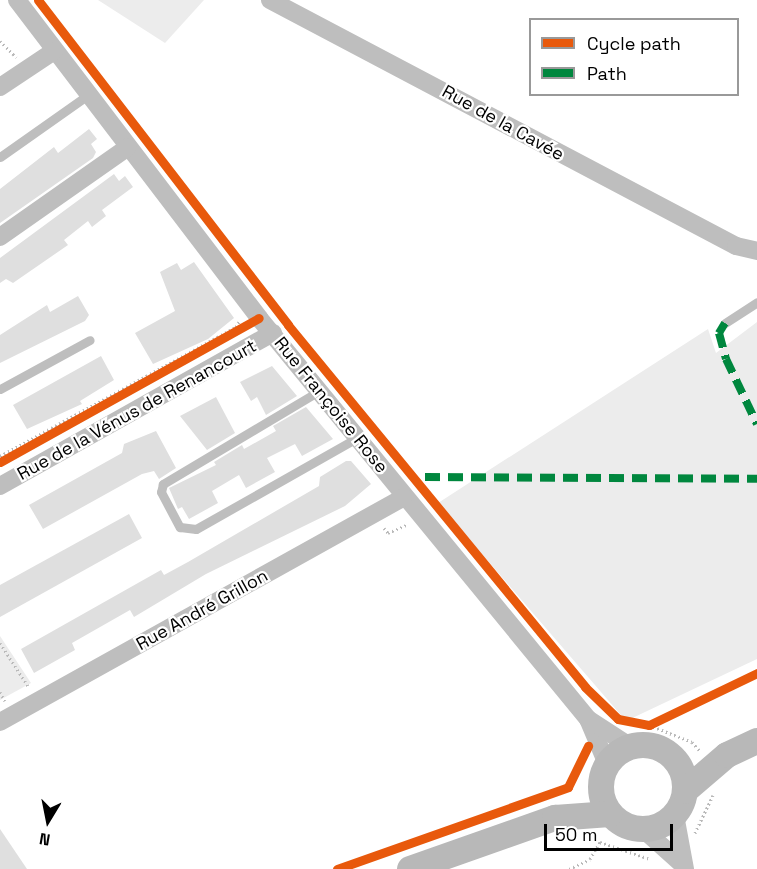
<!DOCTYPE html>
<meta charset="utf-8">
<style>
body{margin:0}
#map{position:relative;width:757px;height:869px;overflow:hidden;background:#fff;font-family:"Space Grotesk",sans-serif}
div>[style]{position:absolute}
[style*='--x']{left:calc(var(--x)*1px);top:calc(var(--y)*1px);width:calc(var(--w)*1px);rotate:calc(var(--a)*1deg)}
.green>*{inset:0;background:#ececec}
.building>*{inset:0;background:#dfdfdf}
.path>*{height:3px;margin-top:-1.5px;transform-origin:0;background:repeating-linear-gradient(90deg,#b9b9b9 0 1.5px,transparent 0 4.5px)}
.lane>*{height:9px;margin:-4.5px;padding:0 4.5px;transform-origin:4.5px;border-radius:4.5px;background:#bebebe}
.street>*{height:18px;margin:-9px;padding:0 9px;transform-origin:9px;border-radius:9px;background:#bebebe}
.secondary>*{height:26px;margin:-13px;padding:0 13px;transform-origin:13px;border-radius:13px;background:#b8b8b8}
.secondary>.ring{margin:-13px;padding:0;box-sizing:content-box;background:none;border:26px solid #b8b8b8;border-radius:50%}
.quiet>*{height:8px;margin-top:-4px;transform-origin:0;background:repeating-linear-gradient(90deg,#00873e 0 15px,transparent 0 23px)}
.cycleway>*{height:9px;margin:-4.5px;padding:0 4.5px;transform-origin:4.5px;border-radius:4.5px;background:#e8590c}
span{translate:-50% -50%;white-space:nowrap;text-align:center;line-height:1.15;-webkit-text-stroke:4.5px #fff;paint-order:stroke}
.street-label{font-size:18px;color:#000}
.legend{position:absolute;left:529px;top:18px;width:210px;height:78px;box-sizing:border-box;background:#fff;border:2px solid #999;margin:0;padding:8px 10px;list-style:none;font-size:18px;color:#000}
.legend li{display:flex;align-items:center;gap:12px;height:30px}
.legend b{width:30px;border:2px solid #999}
.north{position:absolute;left:18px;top:791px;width:60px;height:60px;-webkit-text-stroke:4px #fff;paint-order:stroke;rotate:190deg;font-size:16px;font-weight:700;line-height:24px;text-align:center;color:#000}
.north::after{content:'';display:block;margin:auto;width:21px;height:27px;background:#000;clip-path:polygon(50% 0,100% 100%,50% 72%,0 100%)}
.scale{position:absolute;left:544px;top:824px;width:129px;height:27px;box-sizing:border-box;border:3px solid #000;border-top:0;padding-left:8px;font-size:18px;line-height:21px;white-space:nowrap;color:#000;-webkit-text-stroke:4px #fff;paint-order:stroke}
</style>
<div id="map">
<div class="green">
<i style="clip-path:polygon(98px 0,204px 0,165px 43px)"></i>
<i style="clip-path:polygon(757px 322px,757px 659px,626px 721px,438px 503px,708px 329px,716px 353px)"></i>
<i style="clip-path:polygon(0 636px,31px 683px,0 700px)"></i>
</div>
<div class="building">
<i style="clip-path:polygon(89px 129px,97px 139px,91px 144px,96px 152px,93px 158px,0 223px,0 189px,54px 147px,58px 153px)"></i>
<i style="clip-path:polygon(114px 174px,119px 181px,125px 176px,133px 187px,102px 210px,106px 216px,92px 227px,88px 221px,64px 240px,68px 245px,13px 283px,6px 279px,0 283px,0 258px)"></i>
<i style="clip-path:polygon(194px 262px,234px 318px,208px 339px,153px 364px,135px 333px,175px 311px,160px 272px,177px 263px,181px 270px)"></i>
<i style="clip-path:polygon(78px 296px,89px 315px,85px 321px,0 363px,0 335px,47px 305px,50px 312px)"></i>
<i style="clip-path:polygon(101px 356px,114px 380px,80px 401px,82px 404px,27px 429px,13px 405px)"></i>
<i style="clip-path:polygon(272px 366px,297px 396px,266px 415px,257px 397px,251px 401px,240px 382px)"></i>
<i style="clip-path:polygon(216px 397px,235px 433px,207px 450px,180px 416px)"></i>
<i style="clip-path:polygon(306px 407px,333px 439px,302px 456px,295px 444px,267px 458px,275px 472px,246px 488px,239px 475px,212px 491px,218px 503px,189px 519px,182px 507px,178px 509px,169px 488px,216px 465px,214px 462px,242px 445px,244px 449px,276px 431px,273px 426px)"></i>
<i style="clip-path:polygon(156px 431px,176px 468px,159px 479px,154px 471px,142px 474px,43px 529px,29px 505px,122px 453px,124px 444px)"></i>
<i style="clip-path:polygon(346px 461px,351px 461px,371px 484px,345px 506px,206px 574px,134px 617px,130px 610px,72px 643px,75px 650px,34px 673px,21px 649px,161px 570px,164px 575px,188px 562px,319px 486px,320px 477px)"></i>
<i style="clip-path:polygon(129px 514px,142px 538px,0 617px,0 585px)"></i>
<i style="clip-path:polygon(0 829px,27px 869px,0 869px)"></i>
</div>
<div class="path">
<i style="--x:0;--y:41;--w:23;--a:45"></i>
<i style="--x:0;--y:456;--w:269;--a:-28.7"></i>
<i style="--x:236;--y:327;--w:8;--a:-60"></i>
<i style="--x:384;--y:528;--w:6;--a:51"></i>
<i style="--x:388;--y:533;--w:20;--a:-24"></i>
<i style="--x:0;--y:643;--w:51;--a:56.9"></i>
<i style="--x:0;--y:692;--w:10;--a:61"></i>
<i style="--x:649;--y:725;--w:46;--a:21.6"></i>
<i style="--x:692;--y:742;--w:12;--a:48"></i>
<i style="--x:695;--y:833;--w:42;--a:-64.7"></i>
<i style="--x:569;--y:869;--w:23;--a:-25"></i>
<i style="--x:590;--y:859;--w:20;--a:-60"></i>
<i style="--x:600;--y:842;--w:53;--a:18.8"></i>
</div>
<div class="lane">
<i style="--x:0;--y:157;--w:108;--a:-35.2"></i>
<i style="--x:725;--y:323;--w:38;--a:-33"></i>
<i style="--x:0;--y:389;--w:102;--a:-28.6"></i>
<i style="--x:319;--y:391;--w:182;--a:149.2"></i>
<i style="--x:163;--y:484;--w:8;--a:104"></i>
<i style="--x:161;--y:492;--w:40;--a:62"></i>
<i style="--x:180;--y:527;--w:16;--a:7"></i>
<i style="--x:196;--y:529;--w:185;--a:-29.5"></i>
</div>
<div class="street">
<i style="--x:17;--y:0;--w:400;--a:52.7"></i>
<i style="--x:259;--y:318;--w:519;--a:50.63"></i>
<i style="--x:588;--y:719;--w:49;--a:67.1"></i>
<i style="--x:270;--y:0;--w:527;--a:27.83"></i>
<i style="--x:736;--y:246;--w:22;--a:13"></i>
<i style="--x:0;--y:87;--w:65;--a:-33.7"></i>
<i style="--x:0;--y:237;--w:156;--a:-35.1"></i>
<i style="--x:0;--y:486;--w:313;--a:-29.3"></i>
<i style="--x:588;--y:719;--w:51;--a:33.1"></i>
<i style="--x:0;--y:722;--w:462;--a:-29.1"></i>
<i style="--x:675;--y:815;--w:55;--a:79.5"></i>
<i style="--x:644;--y:830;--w:52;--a:41.9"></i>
</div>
<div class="secondary">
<i class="ring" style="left:601px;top:745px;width:58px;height:58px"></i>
<i style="--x:685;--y:791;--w:55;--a:-40.6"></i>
<i style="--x:727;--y:755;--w:33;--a:-25"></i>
<i style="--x:410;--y:869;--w:154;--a:-19.4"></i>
<i style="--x:555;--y:818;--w:55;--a:-4.2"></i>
</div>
<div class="quiet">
<i style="--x:725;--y:323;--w:12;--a:121"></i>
<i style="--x:719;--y:333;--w:27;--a:75"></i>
<i style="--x:726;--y:359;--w:72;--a:64.5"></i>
<i style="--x:425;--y:477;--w:332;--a:0.3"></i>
</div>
<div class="cycleway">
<i style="--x:38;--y:0;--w:410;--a:52.4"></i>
<i style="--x:288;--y:325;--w:468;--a:50.6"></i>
<i style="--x:585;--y:687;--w:46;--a:44.1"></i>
<i style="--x:618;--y:719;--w:32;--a:11"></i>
<i style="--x:649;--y:725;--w:120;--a:-25.7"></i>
<i style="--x:0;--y:462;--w:296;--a:-29.1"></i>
<i style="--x:337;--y:869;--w:245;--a:-19.5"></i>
<i style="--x:568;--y:787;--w:46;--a:-64"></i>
</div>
<div class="street-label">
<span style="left:503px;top:123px;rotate:29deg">Rue de la Cavée</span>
<span style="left:331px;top:405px;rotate:51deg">Rue Françoise Rose</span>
<span style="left:137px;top:410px;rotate:-29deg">Rue de la Vénus de Renancourt</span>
<span style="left:202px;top:610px;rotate:-29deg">Rue André Grillon</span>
</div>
<ul class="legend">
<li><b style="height:8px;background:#e8590c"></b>Cycle path</li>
<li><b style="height:8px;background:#00873e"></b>Path</li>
</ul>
<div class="north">N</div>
<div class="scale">50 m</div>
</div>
